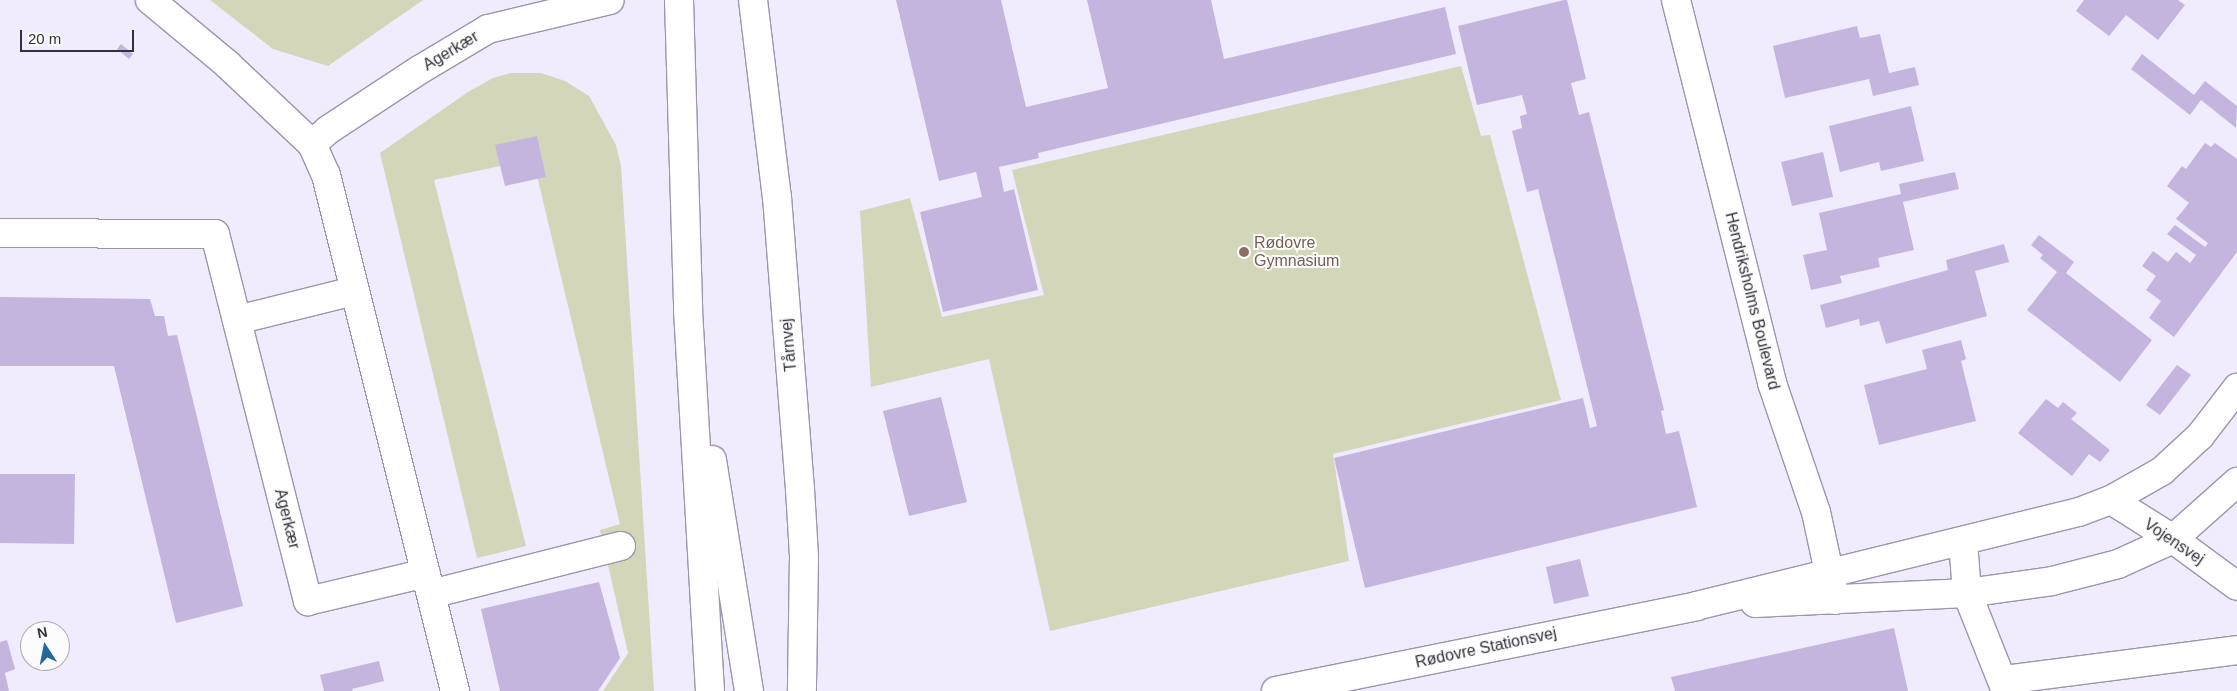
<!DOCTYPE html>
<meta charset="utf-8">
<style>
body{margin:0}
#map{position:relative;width:2237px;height:691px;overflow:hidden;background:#f1ebfe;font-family:Helvetica,sans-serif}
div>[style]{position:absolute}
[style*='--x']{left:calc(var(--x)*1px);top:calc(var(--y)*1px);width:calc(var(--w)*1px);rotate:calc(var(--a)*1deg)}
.green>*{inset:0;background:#d4d6b9}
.building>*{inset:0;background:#c4b5df}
.roads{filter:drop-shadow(1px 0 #9d95ab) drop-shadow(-1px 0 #9d95ab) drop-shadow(0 1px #9d95ab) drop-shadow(0 -1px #9d95ab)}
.minor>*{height:28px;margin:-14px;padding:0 14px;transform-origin:14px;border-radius:14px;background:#fff}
.dots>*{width:14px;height:14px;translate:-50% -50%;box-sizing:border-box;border:2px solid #fcfcfc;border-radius:50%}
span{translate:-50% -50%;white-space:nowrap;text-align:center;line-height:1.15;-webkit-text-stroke:4px #fcfcfc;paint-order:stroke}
.street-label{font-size:16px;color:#333039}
.education-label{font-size:16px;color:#785e54}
.left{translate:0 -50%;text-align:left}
.north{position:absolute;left:20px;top:621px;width:50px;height:50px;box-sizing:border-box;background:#fcfcfc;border:1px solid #acaaae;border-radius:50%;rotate:349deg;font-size:14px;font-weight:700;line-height:20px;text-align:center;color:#333039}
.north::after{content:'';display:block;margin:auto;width:18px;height:22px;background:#23689d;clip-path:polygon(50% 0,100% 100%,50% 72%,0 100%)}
.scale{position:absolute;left:20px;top:30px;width:114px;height:22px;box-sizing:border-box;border:2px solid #333039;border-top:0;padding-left:6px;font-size:15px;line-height:18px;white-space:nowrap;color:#333039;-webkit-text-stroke:4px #fcfcfc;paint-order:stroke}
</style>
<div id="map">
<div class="green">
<i style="clip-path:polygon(210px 0,423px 0,328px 66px,273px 49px)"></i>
<i style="clip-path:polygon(1461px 66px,1481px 136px,1490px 135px,1561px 400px,1333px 454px,1349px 561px,1050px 631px,989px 359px,871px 387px,860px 211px,910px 198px,942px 317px,1044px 295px,1012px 170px)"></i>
<i style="clip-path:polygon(511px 73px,541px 73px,565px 81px,589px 96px,616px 145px,621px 166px,654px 691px,603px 691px,628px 653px,600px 530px,620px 524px,533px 159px,434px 180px,526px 546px,477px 558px,380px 153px,468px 92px,493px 78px)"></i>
</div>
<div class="building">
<i style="clip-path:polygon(896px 0,1001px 0,1026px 107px,1108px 88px,1087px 0,1211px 0,1224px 59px,1445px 7px,1456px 54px,1038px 153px,1039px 158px,999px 167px,1004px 192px,1014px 189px,1038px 290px,943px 312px,920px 212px,982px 197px,976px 172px,939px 181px)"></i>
<i style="clip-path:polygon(1564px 0,1567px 0,1586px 79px,1571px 83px,1579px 115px,1589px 112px,1664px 410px,1661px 411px,1666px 434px,1679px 431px,1697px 507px,1365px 588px,1334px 458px,1583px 398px,1590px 428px,1597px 426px,1538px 189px,1527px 192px,1512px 131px,1522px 128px,1520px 116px,1527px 114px,1522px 95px,1477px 105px,1458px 26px)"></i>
<i style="clip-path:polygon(2084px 0,2178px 0,2185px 5px,2158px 40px,2126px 15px,2109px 36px,2076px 11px)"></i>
<i style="clip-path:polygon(1857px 26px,1860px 38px,1880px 34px,1889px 73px,1915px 67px,1919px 85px,1873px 96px,1869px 79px,1785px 98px,1773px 46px)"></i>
<i style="clip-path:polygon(121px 44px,133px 54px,129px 59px,117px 49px)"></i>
<i style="clip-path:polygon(2142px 54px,2194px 95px,2205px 81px,2237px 106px,2236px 128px,2201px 100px,2190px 115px,2131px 69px)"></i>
<i style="clip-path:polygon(1911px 106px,1924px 161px,1881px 171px,1879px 162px,1840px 172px,1829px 126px)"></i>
<i style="clip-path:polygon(537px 136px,546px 177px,505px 186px,495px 145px)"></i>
<i style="clip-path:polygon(2205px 143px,2211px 147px,2215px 143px,2237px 159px,2237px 252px,2174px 337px,2149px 318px,2161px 301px,2146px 290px,2156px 276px,2142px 266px,2153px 251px,2168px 262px,2176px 252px,2190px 263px,2196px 255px,2167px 234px,2175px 225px,2205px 247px,2208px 243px,2176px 219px,2189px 203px,2167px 186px,2182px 166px,2186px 169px)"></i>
<i style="clip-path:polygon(1823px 152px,1833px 197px,1792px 206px,1781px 162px)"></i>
<i style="clip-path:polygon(1955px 172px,1959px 189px,1903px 202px,1914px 250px,1878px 258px,1880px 267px,1840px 276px,1842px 283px,1811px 290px,1803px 255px,1827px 250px,1819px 213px,1901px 194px,1899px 184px)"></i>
<i style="clip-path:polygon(2039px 235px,2074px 262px,2066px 273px,2152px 340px,2120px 382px,2027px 310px,2057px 272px,2040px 258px,2043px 255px,2031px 245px)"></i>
<i style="clip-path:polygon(2004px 244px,2009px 262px,1975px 271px,1987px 316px,1886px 344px,1879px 321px,1860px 326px,1859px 319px,1826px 328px,1820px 305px,1948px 270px,1946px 260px)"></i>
<i style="clip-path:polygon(0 297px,150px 299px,155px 316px,164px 316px,168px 336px,177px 335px,243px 606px,176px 623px,114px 366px,0 366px)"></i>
<i style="clip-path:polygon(1961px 340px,1966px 359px,1961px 361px,1976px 421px,1879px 445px,1864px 385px,1927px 369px,1922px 350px)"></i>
<i style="clip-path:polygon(2177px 365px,2191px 375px,2160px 415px,2146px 405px)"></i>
<i style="clip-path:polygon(941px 397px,967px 502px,909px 516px,883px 411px)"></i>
<i style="clip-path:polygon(2046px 399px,2058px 408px,2063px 402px,2077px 413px,2071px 419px,2110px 450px,2100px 462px,2089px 454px,2072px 476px,2018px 433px)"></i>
<i style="clip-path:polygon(0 474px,75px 474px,74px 544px,0 543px)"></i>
<i style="clip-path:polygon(1580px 559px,1589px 596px,1554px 604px,1546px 567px)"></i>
<i style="clip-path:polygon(599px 582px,620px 658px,598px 691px,500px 691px,481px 609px)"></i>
<i style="clip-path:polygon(1894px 628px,1908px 691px,1675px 691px,1671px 677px)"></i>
<i style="clip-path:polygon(7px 640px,15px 669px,5px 673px,9px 691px,0 691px,0 642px)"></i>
<i style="clip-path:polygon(379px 661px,384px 681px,352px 689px,353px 691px,324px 691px,320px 675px)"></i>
</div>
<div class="roads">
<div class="minor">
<i style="--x:150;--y:0;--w:100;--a:39.7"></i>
<i style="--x:227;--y:64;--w:117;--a:43.3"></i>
<i style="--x:312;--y:144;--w:34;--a:66"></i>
<i style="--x:326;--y:175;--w:532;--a:75.96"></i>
<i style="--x:679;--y:0;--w:310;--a:88.3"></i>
<i style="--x:688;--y:310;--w:382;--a:86.7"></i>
<i style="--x:753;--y:0;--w:198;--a:83.1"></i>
<i style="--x:777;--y:197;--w:293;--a:85.5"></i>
<i style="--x:800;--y:489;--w:68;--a:86.6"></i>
<i style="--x:804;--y:557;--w:134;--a:90.9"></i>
<i style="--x:1676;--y:0;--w:395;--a:75.9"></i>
<i style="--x:1772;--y:383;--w:136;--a:71.2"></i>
<i style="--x:1816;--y:512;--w:90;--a:77.8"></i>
<i style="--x:312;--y:144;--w:21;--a:-41"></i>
<i style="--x:328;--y:130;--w:111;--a:-33.3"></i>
<i style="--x:421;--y:69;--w:78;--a:-30.8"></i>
<i style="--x:488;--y:29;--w:125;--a:-13.4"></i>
<i style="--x:0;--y:233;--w:215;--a:0.3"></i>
<i style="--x:215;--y:234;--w:379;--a:75.8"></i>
<i style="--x:308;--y:601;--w:121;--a:-13.3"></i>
<i style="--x:237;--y:320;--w:121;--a:-13.9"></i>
<i style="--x:712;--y:460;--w:234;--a:80.9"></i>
<i style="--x:2111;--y:500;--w:73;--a:32.2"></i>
<i style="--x:2173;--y:539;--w:79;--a:36.3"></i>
<i style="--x:1963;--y:541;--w:52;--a:85.6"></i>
<i style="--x:1967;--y:593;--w:105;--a:68.3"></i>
<i style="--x:431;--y:594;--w:196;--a:-14.2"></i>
<i style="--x:1755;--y:603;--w:212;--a:-2.7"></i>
<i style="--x:1967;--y:593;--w:86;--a:-8"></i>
<i style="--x:2052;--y:581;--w:68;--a:-14.4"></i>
<i style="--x:2118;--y:564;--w:60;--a:-24.4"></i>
<i style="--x:2173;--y:539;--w:86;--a:-41.7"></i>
<i style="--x:2003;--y:680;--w:236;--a:-7.3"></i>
<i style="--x:1276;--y:691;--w:429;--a:-11.4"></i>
<i style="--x:1696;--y:606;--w:394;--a:-13.8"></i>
<i style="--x:2079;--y:512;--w:34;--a:-21"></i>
<i style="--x:2111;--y:500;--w:59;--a:-29.6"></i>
<i style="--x:2162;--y:471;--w:52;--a:-42.6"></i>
<i style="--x:2200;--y:436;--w:61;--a:-52.4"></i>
</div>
</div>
<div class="dots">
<i style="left:1244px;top:252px;background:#8d6e63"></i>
</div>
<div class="street-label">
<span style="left:451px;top:51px;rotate:-31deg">Agerkær</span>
<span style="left:1752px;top:301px;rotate:76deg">Hendriksholms Boulevard</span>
<span style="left:789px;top:345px;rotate:-95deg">Tårnvej</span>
<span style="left:287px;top:519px;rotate:76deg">Agerkær</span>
<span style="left:2174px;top:542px;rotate:34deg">Vojensvej</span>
<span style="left:1486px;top:648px;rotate:-12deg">Rødovre Stationsvej</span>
</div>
<div class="education-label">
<span class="left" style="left:1254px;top:252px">Rødovre<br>Gymnasium</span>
</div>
<div class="north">N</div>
<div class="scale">20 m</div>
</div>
